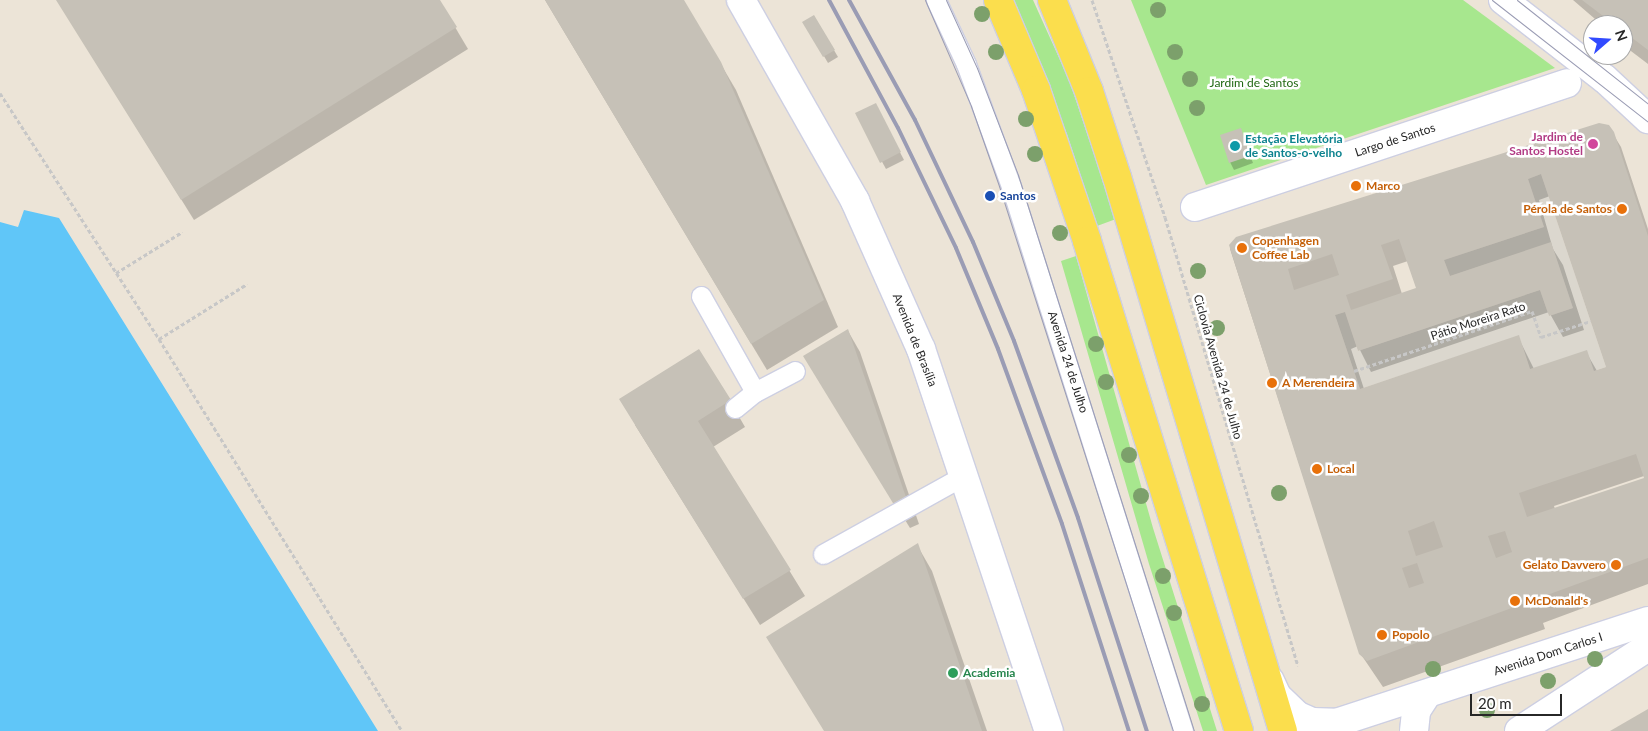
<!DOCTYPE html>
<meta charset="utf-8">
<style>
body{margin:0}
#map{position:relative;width:1648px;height:731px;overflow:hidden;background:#ece4d7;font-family:Lato,sans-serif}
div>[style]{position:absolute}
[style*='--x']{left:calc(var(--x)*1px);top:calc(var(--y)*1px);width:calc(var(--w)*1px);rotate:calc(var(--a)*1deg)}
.green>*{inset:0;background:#a7e78e}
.plaza>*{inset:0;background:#dbd7ce}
.water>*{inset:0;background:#60c6f8}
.shadow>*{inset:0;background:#0003}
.building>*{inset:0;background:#c6c1b7}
.path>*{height:3px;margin-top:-1.5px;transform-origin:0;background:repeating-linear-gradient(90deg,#c7c7c7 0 4px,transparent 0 6.5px)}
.roads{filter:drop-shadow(1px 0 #cdcfe2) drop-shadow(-1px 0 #cdcfe2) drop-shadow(0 1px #cdcfe2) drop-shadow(0 -1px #cdcfe2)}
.service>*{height:19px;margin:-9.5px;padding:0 9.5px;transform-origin:9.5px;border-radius:9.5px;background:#fff}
.pedestrian>*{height:28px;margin:-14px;padding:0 14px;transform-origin:14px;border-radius:14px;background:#fff}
.tertiary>*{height:28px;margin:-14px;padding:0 14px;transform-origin:14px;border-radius:14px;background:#fff}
.secondary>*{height:28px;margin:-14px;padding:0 14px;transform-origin:14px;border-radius:14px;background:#fff}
.primary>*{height:28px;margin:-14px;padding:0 14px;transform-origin:14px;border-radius:14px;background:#fbde4d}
.tram>*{height:1px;margin:-0.5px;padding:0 0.5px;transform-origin:0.5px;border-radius:0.5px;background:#9a9cb4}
.rail>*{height:4px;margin:-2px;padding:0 2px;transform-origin:2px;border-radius:2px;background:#9a9cb4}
.trees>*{width:16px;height:16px;margin:-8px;border-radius:50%;background:#7ca06b}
.dots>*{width:14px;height:14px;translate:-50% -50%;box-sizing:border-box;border:2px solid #fff;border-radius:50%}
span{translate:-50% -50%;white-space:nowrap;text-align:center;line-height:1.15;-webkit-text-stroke:5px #fff;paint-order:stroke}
.park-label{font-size:12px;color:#206813}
.hotel-label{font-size:12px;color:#b23c85;font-weight:700}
.right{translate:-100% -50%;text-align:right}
.culture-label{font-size:12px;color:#0d838f;font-weight:700}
.left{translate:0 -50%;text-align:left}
.street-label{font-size:12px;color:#272727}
.food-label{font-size:12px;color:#c56008;font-weight:700}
.transit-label{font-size:12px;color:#164399;font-weight:700}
.leisure-label{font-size:12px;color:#27864d;font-weight:700}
.north{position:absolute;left:1583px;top:15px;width:50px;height:50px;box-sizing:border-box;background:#fff;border:1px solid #a9a9a9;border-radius:50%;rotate:71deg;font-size:14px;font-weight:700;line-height:20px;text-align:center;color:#272727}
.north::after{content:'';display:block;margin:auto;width:18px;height:22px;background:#314aff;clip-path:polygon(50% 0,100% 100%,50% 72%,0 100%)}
.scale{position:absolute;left:1470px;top:694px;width:92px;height:22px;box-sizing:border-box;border:2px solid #272727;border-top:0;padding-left:6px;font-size:15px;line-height:18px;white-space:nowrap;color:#272727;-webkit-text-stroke:4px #fff;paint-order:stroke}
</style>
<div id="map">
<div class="green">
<i style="clip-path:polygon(1012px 0,1033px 0,1069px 80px,1116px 219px,1097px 226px,1067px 134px)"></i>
<i style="clip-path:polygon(1131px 0,1463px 0,1555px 68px,1206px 185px)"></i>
<i style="clip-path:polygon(1076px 256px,1153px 528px,1217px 731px,1203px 731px,1149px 564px,1061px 261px)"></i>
</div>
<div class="plaza">
<i style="clip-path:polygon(1541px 174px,1606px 367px,1594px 371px,1530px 369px,1519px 336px,1360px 389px,1335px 315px,1345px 312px,1358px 351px,1540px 290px,1549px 316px,1573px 308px,1551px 243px,1450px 276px,1444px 260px,1544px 227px,1528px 179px)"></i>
</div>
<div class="water">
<i style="clip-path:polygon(24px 210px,59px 218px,378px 731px,0 731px,0 222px,18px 227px)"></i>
</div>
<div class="shadow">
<i style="clip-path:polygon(57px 0,439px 0,468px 49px,194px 220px)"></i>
<i style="clip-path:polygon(545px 0,683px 0,736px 90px,838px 327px,767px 370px)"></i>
<i style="clip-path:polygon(1573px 0,1648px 0,1648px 64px,1623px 45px,1623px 25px,1602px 25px)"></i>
<i style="clip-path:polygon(814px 16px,838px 57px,828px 63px,804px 22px)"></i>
<i style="clip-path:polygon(879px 112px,904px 160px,886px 169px,856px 114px)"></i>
<i style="clip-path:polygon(evenodd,1608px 126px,1621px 147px,1648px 229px,1648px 584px,1543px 623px,1545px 629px,1383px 687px,1360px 653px,1230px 249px,1233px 242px,1608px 126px,1550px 196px,1608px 368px,1597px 371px,1586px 352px,1534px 369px,1518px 337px,1364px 389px,1351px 349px,1358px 346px,1371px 372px,1549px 312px,1563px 337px,1584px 330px,1563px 265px,1553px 249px,1539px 200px,1550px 196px,1608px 126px,1408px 261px,1417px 289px,1402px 294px,1393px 266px,1408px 261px,1608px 126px,1644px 476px,1646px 479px,1555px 509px,1554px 506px,1644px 476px)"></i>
<i style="clip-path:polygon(1240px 130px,1253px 163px,1234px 170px,1230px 162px)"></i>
<i style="clip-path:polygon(848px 331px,860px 352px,919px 524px,910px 528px,817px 377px)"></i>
<i style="clip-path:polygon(730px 401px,745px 427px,713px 447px,805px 596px,760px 625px,635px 425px)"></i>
<i style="clip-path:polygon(917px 545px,932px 571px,987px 731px,824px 731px)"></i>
</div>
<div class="building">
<i style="clip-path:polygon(56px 0,440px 0,457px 27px,181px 200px)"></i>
<i style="clip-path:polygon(545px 0,684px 0,721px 62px,824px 300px,751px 344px)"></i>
<i style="clip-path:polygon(1582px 0,1648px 0,1648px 50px,1623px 31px,1623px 25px,1615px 25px)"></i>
<i style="clip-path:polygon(814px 15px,835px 50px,823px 57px,802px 22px)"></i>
<i style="clip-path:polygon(876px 103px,901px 152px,880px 163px,855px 113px)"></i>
<i style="clip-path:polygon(evenodd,1599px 123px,1609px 125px,1614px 132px,1648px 236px,1648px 558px,1367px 661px,1359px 654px,1229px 245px,1236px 237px,1599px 123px,1541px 174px,1606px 367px,1594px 371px,1587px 350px,1530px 369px,1519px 335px,1360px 389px,1335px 315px,1345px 312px,1358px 351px,1540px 290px,1549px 316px,1573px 308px,1551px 242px,1450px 276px,1444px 260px,1544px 227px,1528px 179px,1541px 174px,1599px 123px,1399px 239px,1416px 288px,1351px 310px,1346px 295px,1393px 279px,1381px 245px,1399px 239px,1599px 123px,1332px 254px,1339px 275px,1294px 290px,1288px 269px,1332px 254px,1599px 123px,1636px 454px,1644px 478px,1527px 517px,1519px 493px,1636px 454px,1599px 123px,1434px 521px,1443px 547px,1416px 556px,1408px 531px,1434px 521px,1599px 123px,1505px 531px,1512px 552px,1496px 558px,1488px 536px,1505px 531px,1599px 123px,1417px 563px,1424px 583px,1409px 588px,1402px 568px,1417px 563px)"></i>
<i style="clip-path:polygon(1241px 128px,1250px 156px,1229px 163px,1220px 135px)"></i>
<i style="clip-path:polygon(848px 329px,908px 503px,896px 508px,803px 356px)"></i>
<i style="clip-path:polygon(699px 349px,731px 400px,698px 421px,791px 570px,743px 599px,619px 399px)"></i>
<i style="clip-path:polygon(918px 543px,982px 731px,824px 731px,766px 637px)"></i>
<i style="clip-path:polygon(1648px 709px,1648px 731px,1610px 731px)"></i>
</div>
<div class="path">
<i style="--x:1092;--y:0;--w:229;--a:71.4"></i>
<i style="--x:1165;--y:217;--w:468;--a:73.5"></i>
<i style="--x:0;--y:93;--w:293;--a:57.1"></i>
<i style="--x:159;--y:339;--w:461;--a:58.2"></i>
<i style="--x:116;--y:273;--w:78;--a:-31.8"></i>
<i style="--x:159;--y:339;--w:104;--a:-32"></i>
<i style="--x:1354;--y:371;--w:188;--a:-18.6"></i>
<i style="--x:1532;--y:311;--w:28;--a:71"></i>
<i style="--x:1541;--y:337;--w:52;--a:-17.7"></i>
</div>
<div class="roads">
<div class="service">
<i style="--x:936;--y:0;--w:71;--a:64.9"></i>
<i style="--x:966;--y:64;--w:130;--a:69.8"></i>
<i style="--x:1011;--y:186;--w:571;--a:72.48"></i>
<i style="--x:701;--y:296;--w:110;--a:60.6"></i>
<i style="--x:755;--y:392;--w:45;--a:-27.7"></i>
<i style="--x:735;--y:408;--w:26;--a:-39"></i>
<i style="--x:823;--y:554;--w:160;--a:-29.1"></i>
</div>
<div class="pedestrian">
<i style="--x:1195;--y:207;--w:392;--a:-18.4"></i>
</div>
<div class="tertiary">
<i style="--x:741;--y:0;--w:231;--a:60.4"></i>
<i style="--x:855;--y:201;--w:162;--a:66"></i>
<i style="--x:921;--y:349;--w:403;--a:71.5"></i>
<i style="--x:1503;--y:0;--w:129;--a:37.8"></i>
<i style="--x:1605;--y:79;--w:59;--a:42.9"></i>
</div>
<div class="secondary">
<i style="--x:1270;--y:681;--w:17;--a:65"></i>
<i style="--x:1277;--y:696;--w:29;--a:44"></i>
<i style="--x:1298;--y:716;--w:15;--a:23"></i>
<i style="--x:1312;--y:722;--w:24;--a:2"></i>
<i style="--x:1336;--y:723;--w:328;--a:-18.1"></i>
<i style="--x:1414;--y:731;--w:20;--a:-84"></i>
<i style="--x:1416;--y:711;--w:20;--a:-57"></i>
<i style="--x:1519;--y:731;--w:154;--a:-33.1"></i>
</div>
<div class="primary">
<i style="--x:998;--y:0;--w:98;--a:67.1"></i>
<i style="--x:1036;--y:90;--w:159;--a:71.3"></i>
<i style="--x:1087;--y:241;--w:513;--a:72.77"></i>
<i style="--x:1052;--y:0;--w:98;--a:67.9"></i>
<i style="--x:1089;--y:91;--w:90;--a:72"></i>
<i style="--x:1117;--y:177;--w:578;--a:73.32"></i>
</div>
</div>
<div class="tram">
<i style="--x:925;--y:0;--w:116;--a:66.5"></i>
<i style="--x:971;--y:106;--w:85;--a:70.7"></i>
<i style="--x:999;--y:186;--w:572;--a:72.29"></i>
<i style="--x:946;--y:0;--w:75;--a:65.5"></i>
<i style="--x:977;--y:68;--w:115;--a:69"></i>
<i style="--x:1018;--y:175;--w:583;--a:72.43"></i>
<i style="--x:1492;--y:0;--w:198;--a:38"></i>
<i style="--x:1517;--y:0;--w:167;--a:38.4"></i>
</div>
<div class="rail">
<i style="--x:829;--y:0;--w:145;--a:61.7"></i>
<i style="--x:898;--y:128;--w:133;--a:64.2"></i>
<i style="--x:956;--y:248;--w:109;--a:67.4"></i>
<i style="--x:998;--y:349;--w:186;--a:69.9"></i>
<i style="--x:1062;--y:524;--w:218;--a:72.1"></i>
<i style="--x:849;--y:0;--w:137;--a:61.2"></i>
<i style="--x:915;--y:120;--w:135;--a:64.6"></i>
<i style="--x:973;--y:242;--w:107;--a:67.5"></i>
<i style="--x:1014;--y:341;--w:188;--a:70.1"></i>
<i style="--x:1078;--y:518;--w:224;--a:72.1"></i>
</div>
<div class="trees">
<i style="left:1158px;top:10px"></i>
<i style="left:982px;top:14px"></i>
<i style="left:996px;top:52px"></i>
<i style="left:1175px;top:52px"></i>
<i style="left:1190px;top:79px"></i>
<i style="left:1197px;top:108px"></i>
<i style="left:1026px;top:119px"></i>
<i style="left:1035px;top:154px"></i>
<i style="left:1060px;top:233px"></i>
<i style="left:1198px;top:271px"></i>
<i style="left:1217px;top:328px"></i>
<i style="left:1096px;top:344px"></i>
<i style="left:1106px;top:382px"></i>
<i style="left:1129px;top:455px"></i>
<i style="left:1279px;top:493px"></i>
<i style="left:1141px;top:496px"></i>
<i style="left:1163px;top:576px"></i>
<i style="left:1174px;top:613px"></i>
<i style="left:1595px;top:659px"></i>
<i style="left:1433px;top:669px"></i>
<i style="left:1548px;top:681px"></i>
<i style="left:1202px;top:704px"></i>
<i style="left:1487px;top:710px"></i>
</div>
<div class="dots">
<i style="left:1593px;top:144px;background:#d1479c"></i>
<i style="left:1235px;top:146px;background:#0f9aa8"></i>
<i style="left:1356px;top:186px;background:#e8710a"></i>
<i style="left:990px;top:196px;background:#1a4fb4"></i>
<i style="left:1622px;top:209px;background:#e8710a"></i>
<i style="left:1242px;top:248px;background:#e8710a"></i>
<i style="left:1272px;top:383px;background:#e8710a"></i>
<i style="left:1317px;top:469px;background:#e8710a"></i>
<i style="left:1616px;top:565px;background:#e8710a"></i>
<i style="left:1515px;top:601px;background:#e8710a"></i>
<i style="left:1382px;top:635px;background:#e8710a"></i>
<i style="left:953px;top:673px;background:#2e9e5b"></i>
</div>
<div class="park-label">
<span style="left:1254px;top:83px">Jardim de Santos</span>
</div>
<div class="hotel-label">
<span class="right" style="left:1583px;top:144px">Jardim de<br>Santos Hostel</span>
</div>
<div class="culture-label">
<span class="left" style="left:1245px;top:146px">Estação Elevatória<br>de Santos-o-velho</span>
</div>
<div class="street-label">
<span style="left:1395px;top:140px;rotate:-18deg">Largo de Santos</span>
<span style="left:1478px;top:321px;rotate:-18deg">Pátio Moreira Rato</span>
<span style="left:915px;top:340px;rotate:68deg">Avenida de Brasília</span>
<span style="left:1068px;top:362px;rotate:72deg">Avenida 24 de Julho</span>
<span style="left:1218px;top:367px;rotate:74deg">Ciclovia Avenida 24 de Julho</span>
<span style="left:1548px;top:654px;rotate:-18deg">Avenida Dom Carlos I</span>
</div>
<div class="food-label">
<span class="left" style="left:1366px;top:186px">Marco</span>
<span class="right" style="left:1612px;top:209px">Pérola de Santos</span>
<span class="left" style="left:1252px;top:248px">Copenhagen<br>Coffee Lab</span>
<span class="left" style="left:1282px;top:383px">A Merendeira</span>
<span class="left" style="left:1327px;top:469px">Local</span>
<span class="right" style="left:1606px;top:565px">Gelato Davvero</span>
<span class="left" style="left:1525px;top:601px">McDonald's</span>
<span class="left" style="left:1392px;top:635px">Popolo</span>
</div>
<div class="transit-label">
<span class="left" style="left:1000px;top:196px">Santos</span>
</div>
<div class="leisure-label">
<span class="left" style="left:963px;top:673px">Academia</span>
</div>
<div class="north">N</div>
<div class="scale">20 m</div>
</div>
